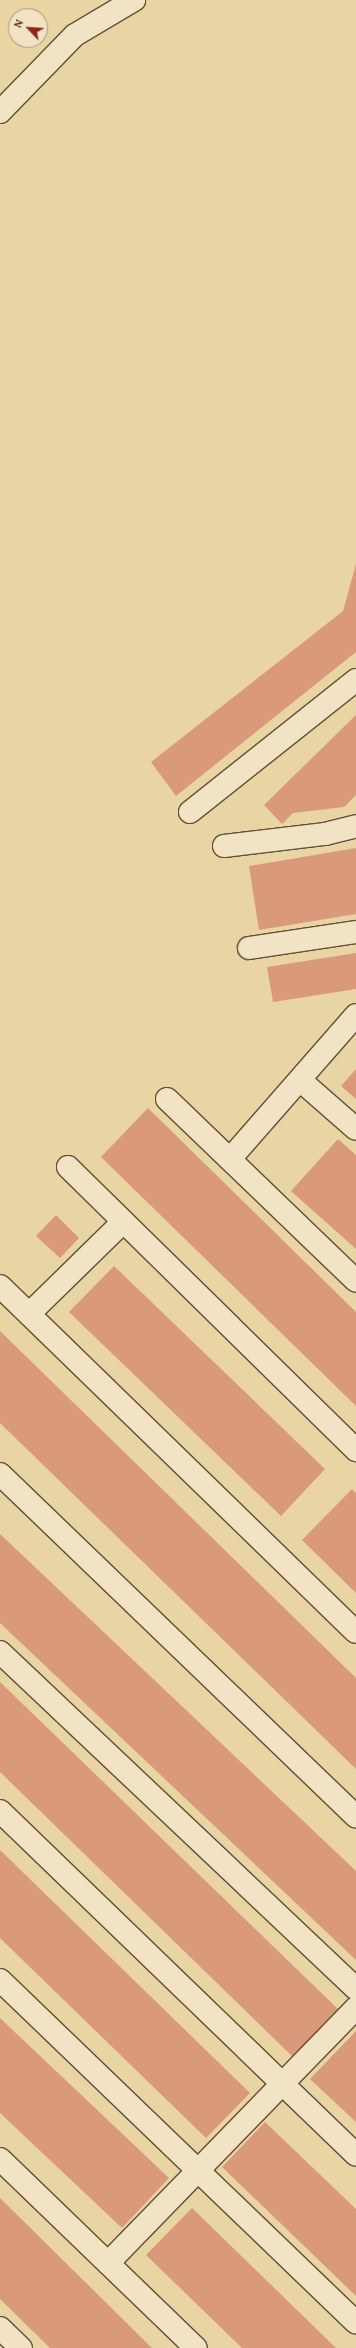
<!DOCTYPE html>
<style>
body{margin:0}
#map{position:relative;width:356px;height:2348px;overflow:hidden;background:#e9d4a3;font-family:"Gentium Book Plus",serif}
div>[style]{position:absolute}
[style*='--x']{left:calc(var(--x)*1px);top:calc(var(--y)*1px);width:calc(var(--w)*1px);rotate:calc(var(--a)*1deg)}
.building>*{inset:0;background:#da997b}
.roads{filter:drop-shadow(1px 0 #635037) drop-shadow(-1px 0 #635037) drop-shadow(0 1px #635037) drop-shadow(0 -1px #635037)}
.minor>*{height:22px;margin:-11px;padding:0 11px;transform-origin:11px;border-radius:11px;background:#f1e3c3}
span{translate:-50% -50%;white-space:nowrap;text-align:center;line-height:1.15;-webkit-text-stroke:3.5px #f1e3c3;paint-order:stroke}
.north{position:absolute;left:8px;top:8px;width:40px;height:40px;box-sizing:border-box;background:#f1e3c3;border:1px solid #a6977d;border-radius:50%;rotate:295deg;font-size:11px;font-weight:700;line-height:16px;text-align:center;color:#362413}
.north::after{content:'';display:block;margin:auto;width:14px;height:18px;background:#8f2418;clip-path:polygon(50% 0,100% 100%,50% 72%,0 100%)}
</style>
<div id="map">
<div class="building">
<i style="clip-path:polygon(356px 564px,356px 652px,176px 796px,151px 762px,343px 611px)"></i>
<i style="clip-path:polygon(356px 715px,356px 795px,344px 807px,293px 813px,282px 824px,264px 805px)"></i>
<i style="clip-path:polygon(356px 848px,356px 914px,259px 930px,249px 866px)"></i>
<i style="clip-path:polygon(356px 953px,356px 989px,273px 1002px,267px 967px)"></i>
<i style="clip-path:polygon(356px 1069px,356px 1099px,341px 1086px)"></i>
<i style="clip-path:polygon(148px 1108px,356px 1312px,356px 1406px,101px 1157px)"></i>
<i style="clip-path:polygon(338px 1139px,356px 1155px,356px 1249px,291px 1191px)"></i>
<i style="clip-path:polygon(56px 1215px,79px 1238px,60px 1258px,36px 1236px)"></i>
<i style="clip-path:polygon(114px 1266px,325px 1469px,281px 1516px,69px 1312px)"></i>
<i style="clip-path:polygon(0 1331px,356px 1678px,356px 1769px,0 1423px)"></i>
<i style="clip-path:polygon(352px 1489px,356px 1493px,356px 1593px,302px 1540px)"></i>
<i style="clip-path:polygon(0 1534px,356px 1871px,356px 1960px,0 1623px)"></i>
<i style="clip-path:polygon(0 1682px,339px 2010px,293px 2057px,0 1772px)"></i>
<i style="clip-path:polygon(0 1850px,250px 2093px,206px 2138px,0 1938px)"></i>
<i style="clip-path:polygon(0 2018px,169px 2178px,122px 2228px,0 2113px)"></i>
<i style="clip-path:polygon(356px 2031px,356px 2122px,310px 2079px)"></i>
<i style="clip-path:polygon(265px 2122px,356px 2209px,356px 2296px,222px 2167px)"></i>
<i style="clip-path:polygon(0 2198px,152px 2348px,50px 2348px,0 2299px)"></i>
<i style="clip-path:polygon(192px 2208px,336px 2348px,242px 2348px,146px 2255px)"></i>
</div>
<div class="roads">
<div class="minor">
<i style="--x:0;--y:112;--w:107;--a:-45.8"></i>
<i style="--x:75;--y:35;--w:69;--a:-30.7"></i>
<i style="--x:190;--y:812;--w:212;--a:-38.5"></i>
<i style="--x:224;--y:846;--w:102;--a:-6.8"></i>
<i style="--x:325;--y:834;--w:32;--a:-14"></i>
<i style="--x:249;--y:948;--w:108;--a:-8.5"></i>
<i style="--x:300;--y:1080;--w:74;--a:41.2"></i>
<i style="--x:167;--y:1099;--w:262;--a:43.9"></i>
<i style="--x:230;--y:1159;--w:191;--a:-48.8"></i>
<i style="--x:68;--y:1167;--w:404;--a:44.5"></i>
<i style="--x:0;--y:1286;--w:496;--a:44.2"></i>
<i style="--x:29;--y:1314;--w:132;--a:-44.4"></i>
<i style="--x:0;--y:1474;--w:494;--a:43.9"></i>
<i style="--x:0;--y:1652;--w:490;--a:43.4"></i>
<i style="--x:0;--y:1811;--w:495;--a:44"></i>
<i style="--x:0;--y:1980;--w:494;--a:43.9"></i>
<i style="--x:0;--y:2159;--w:272;--a:44"></i>
<i style="--x:108;--y:2263;--w:356;--a:-45.8"></i>
<i style="--x:0;--y:2328;--w:29;--a:44"></i>
</div>
</div>
<div class="north">N</div>
</div>
